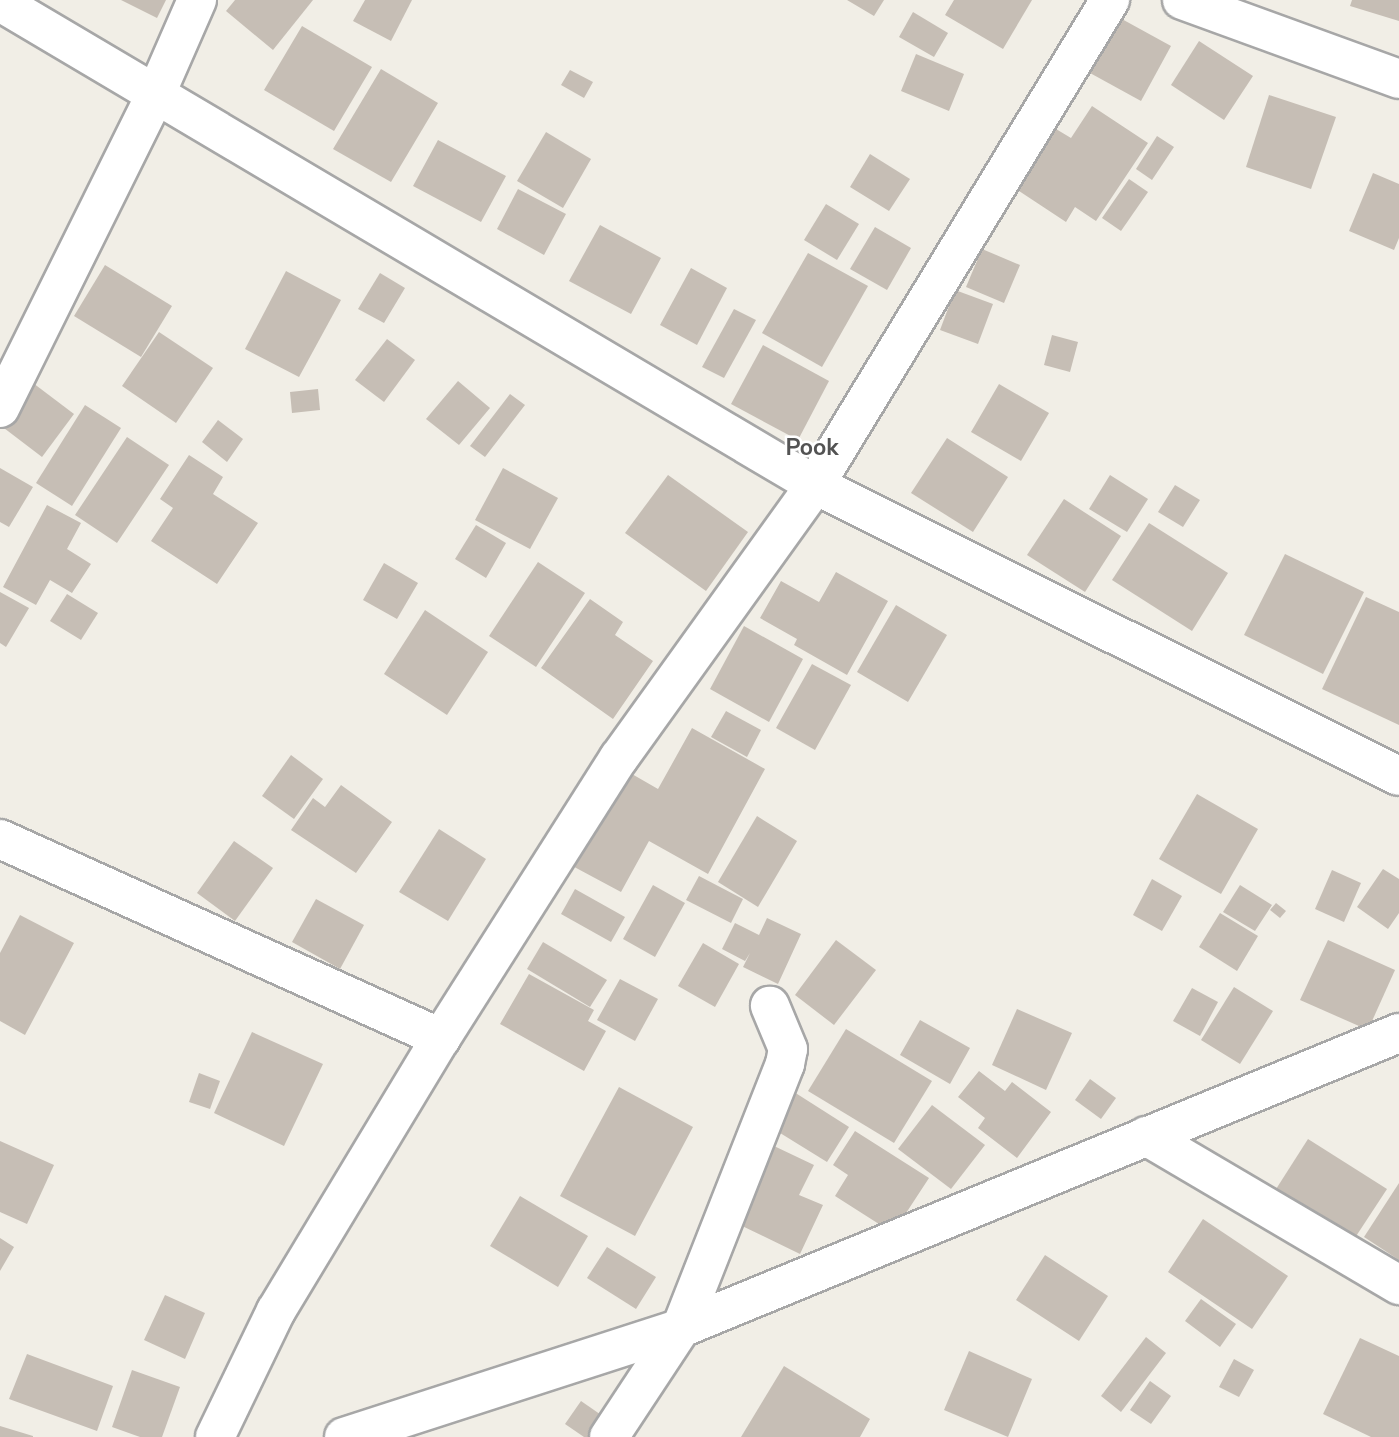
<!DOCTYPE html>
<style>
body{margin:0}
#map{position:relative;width:1399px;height:1437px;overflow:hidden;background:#f1eee6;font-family:"Nunito Sans",sans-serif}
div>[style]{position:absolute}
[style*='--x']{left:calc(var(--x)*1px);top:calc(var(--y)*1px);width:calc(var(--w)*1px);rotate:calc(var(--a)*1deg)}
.building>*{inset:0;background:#c6beb5}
.roads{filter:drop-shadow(2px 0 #a7a7a7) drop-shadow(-2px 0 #a7a7a7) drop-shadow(0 2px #a7a7a7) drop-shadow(0 -2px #a7a7a7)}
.minor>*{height:38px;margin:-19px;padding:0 19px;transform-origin:19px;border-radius:19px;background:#fff}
span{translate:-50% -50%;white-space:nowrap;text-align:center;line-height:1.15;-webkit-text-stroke:5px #fff;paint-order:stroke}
.quarter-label{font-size:23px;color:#535353;font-weight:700}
</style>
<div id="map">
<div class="building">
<i style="clip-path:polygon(121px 0,166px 0,157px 18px)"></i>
<i style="clip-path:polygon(235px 0,313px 0,273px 50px,226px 11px)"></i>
<i style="clip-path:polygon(365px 0,412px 0,391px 41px,353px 21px)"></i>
<i style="clip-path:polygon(847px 0,884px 0,874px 16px)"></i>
<i style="clip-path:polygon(954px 0,1032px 0,1003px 49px,945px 15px)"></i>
<i style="clip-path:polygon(1352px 0,1399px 0,1399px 21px,1350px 6px)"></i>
<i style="clip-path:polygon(913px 12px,948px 33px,934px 57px,899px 37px)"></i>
<i style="clip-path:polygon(1120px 18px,1171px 46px,1141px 101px,1090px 73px)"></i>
<i style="clip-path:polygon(302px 26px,372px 67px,334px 131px,264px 90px)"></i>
<i style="clip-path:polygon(1199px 41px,1253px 76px,1224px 120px,1171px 85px)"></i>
<i style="clip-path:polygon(916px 54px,964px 74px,949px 111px,901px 91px)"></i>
<i style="clip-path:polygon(381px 69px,438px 103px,391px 182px,333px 149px)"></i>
<i style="clip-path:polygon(570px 70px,593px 82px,584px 98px,561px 85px)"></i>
<i style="clip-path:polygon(1269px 95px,1336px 117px,1311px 189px,1246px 167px)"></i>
<i style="clip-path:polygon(1092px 106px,1148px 143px,1096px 221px,1075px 207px,1066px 222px,1016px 189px,1056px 129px,1071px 138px)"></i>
<i style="clip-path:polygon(546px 132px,591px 159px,563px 208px,517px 181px)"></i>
<i style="clip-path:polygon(1157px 136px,1174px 147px,1152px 180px,1136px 169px)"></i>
<i style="clip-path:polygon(438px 140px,506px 176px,481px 222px,413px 186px)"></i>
<i style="clip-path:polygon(870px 154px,910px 179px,889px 211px,850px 187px)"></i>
<i style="clip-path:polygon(1373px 173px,1399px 184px,1399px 238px,1394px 250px,1349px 231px)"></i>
<i style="clip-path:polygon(1129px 179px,1148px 192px,1121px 231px,1102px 218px)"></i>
<i style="clip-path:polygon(518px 189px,566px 214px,544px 255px,497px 229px)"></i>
<i style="clip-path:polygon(826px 204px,859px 224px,837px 260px,804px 240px)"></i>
<i style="clip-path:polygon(600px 225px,661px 258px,631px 314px,569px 281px)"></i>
<i style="clip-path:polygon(875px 227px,911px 248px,887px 290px,850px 269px)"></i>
<i style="clip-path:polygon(982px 249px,1020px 265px,1004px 303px,966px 287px)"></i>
<i style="clip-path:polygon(808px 253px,868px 286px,822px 367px,762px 333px)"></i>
<i style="clip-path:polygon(105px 265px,172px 306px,141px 357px,74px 316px)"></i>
<i style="clip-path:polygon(691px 268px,727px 288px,697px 345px,660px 325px)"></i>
<i style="clip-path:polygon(286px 271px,341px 300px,299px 377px,245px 349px)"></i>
<i style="clip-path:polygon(380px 273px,405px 288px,384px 323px,358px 309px)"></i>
<i style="clip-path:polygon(955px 290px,993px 304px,978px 344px,940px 330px)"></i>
<i style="clip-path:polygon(734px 309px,756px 320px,724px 378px,702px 367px)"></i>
<i style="clip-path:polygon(159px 332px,213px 368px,176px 423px,122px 386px)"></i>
<i style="clip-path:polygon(1052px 335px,1078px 342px,1070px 372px,1044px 365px)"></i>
<i style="clip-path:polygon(387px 339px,415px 360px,384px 402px,355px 380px)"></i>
<i style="clip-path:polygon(763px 345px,829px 381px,798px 440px,731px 404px)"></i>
<i style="clip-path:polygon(29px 380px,74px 414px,42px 457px,0 425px)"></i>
<i style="clip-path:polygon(458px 381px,490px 408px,459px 445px,426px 419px)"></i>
<i style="clip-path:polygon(999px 384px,1049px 413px,1021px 461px,971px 432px)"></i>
<i style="clip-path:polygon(318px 389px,320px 410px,292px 413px,290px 392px)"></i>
<i style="clip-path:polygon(510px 394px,525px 405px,485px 457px,470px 446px)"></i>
<i style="clip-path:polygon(85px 405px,121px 428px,72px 506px,36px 483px)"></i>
<i style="clip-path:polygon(218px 420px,243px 439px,227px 462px,202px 442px)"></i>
<i style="clip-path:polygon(127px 437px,169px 465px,117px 543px,75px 515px)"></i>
<i style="clip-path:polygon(947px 438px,1008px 477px,973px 532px,911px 493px)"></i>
<i style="clip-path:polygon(189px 455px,223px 477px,213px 494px,258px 523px,217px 584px,151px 541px,173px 508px,160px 499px)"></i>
<i style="clip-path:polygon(0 468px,33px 487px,9px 527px,0 522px)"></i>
<i style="clip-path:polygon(503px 468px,558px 498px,530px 549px,475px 520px)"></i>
<i style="clip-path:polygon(668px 475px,748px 532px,706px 591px,625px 533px)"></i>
<i style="clip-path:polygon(1110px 475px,1148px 499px,1127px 532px,1089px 509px)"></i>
<i style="clip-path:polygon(1175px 485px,1200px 500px,1183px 527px,1158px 512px)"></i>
<i style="clip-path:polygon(1064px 499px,1121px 536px,1085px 592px,1027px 555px)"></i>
<i style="clip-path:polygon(47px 505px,81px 523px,67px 549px,91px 564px,72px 593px,50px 580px,36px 605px,3px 587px)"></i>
<i style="clip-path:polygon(1149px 523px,1228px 573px,1192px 631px,1112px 580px)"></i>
<i style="clip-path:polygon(476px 525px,506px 543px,486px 578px,455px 559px)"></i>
<i style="clip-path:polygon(1285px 554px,1364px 592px,1323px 674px,1244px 635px)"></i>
<i style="clip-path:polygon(538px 562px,585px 593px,536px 667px,489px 636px)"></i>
<i style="clip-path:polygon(384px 563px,418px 583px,397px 619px,363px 600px)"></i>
<i style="clip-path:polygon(836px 572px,888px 601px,847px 675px,794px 645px,797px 639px,760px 618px,781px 581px,819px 602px)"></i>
<i style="clip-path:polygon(0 592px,29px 608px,6px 647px,0 643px)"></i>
<i style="clip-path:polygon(67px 594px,98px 613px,81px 640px,50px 621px)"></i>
<i style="clip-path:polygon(1366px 597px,1399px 612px,1399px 725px,1322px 689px)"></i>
<i style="clip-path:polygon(590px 599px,623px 622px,615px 635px,653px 661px,613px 719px,541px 668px)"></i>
<i style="clip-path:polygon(896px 605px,947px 635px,908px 702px,857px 672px)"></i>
<i style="clip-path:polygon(425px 610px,488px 652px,447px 715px,384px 674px)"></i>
<i style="clip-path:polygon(744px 626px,803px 659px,769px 722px,710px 689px)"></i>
<i style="clip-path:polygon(812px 664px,851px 685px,815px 750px,776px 728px)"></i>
<i style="clip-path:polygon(726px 711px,761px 730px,747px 757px,711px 737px)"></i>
<i style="clip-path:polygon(692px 728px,765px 769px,708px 874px,649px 841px,621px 892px,565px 862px,618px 766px,658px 789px)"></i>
<i style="clip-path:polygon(291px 755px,323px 779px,294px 819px,262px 796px)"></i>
<i style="clip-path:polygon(341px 785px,392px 822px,356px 873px,291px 830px,313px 798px,325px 807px)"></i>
<i style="clip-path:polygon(1197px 794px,1258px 829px,1221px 894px,1159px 859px)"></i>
<i style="clip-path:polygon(757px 816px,797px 841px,758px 907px,718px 882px)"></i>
<i style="clip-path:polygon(439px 829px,486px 859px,448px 921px,399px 892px)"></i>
<i style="clip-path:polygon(234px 841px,273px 868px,235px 921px,197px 893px)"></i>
<i style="clip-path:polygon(1383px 869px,1399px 879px,1399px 913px,1388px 929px,1357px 907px)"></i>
<i style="clip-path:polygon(1332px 870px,1361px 883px,1344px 922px,1315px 909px)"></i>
<i style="clip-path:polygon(699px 876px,743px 899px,731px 923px,686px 900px)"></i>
<i style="clip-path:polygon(1152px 879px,1182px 896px,1162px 931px,1133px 915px)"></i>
<i style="clip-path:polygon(653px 885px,685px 903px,655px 957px,623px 939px)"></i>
<i style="clip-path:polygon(1240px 885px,1272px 905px,1255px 931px,1223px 912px)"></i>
<i style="clip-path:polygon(575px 889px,625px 917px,611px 942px,561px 914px)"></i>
<i style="clip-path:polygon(316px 899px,364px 925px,340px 969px,292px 942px)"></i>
<i style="clip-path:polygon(1276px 903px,1286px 911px,1280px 918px,1270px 910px)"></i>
<i style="clip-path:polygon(1220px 913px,1258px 936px,1237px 971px,1199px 947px)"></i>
<i style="clip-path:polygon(20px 915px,74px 943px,25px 1035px,0 1021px,0 953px)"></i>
<i style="clip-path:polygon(767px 918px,801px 934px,778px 984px,743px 967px,750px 953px,745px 961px,722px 949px,735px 923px,759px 935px)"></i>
<i style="clip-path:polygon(836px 940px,876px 970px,834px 1025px,795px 995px)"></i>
<i style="clip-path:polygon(1328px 940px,1395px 970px,1368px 1030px,1300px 1000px)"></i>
<i style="clip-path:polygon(543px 942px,607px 980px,590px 1007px,527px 969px)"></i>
<i style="clip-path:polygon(703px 943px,739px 964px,715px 1007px,678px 986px)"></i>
<i style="clip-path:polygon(529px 974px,594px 1010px,588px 1021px,606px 1031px,584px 1071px,500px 1024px)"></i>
<i style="clip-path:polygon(620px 979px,658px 999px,635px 1041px,597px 1020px)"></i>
<i style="clip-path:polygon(1234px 987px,1273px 1011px,1240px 1064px,1201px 1040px)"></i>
<i style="clip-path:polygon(1192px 988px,1218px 1002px,1200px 1036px,1173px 1021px)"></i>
<i style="clip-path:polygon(1017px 1009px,1072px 1033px,1046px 1090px,992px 1065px)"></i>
<i style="clip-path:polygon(920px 1020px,970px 1048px,950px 1084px,900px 1055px)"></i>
<i style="clip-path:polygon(846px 1029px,932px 1081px,894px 1143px,808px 1091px)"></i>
<i style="clip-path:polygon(252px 1032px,323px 1064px,284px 1146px,214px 1113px)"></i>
<i style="clip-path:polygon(979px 1071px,1005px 1091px,1012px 1082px,1051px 1112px,1017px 1158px,978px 1128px,985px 1118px,958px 1097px)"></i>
<i style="clip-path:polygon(199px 1073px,220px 1081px,210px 1109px,189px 1102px)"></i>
<i style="clip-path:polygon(1090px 1079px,1116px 1098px,1101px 1119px,1075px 1100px)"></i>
<i style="clip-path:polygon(619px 1087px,693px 1127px,635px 1236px,560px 1196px)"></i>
<i style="clip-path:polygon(794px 1092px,849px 1127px,827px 1162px,772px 1128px)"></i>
<i style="clip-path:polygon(932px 1105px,985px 1145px,951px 1189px,898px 1149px)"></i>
<i style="clip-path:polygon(855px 1131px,929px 1178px,893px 1233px,835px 1196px,848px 1175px,833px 1165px)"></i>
<i style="clip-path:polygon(1308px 1139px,1387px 1189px,1347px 1250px,1269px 1200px)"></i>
<i style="clip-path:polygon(0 1141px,54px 1165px,27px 1224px,0 1212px)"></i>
<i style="clip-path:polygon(774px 1146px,814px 1165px,799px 1195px,823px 1205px,800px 1254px,738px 1224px)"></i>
<i style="clip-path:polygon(1399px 1183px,1399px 1260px,1364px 1237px)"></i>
<i style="clip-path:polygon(520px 1196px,588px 1236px,558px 1287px,490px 1246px)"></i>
<i style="clip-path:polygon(1203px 1219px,1288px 1276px,1252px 1329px,1168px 1272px)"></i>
<i style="clip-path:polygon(0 1238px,14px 1247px,0 1271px)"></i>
<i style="clip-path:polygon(607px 1247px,656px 1277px,636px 1309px,587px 1278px)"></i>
<i style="clip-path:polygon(1045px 1255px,1108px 1296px,1079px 1341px,1016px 1300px)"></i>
<i style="clip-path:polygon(165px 1295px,205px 1313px,185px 1359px,144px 1340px)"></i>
<i style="clip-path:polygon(1201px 1299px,1236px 1324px,1220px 1347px,1185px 1321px)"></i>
<i style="clip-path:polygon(1146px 1337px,1166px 1353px,1121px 1412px,1101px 1396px)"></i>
<i style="clip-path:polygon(1360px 1338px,1399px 1356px,1399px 1437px,1371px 1437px,1323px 1414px)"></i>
<i style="clip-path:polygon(969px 1351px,1032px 1379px,1008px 1437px,944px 1410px)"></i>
<i style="clip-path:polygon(27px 1354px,113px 1386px,97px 1431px,9px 1399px)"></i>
<i style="clip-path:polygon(1234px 1359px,1254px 1370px,1239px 1397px,1219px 1387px)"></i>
<i style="clip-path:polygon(784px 1366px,870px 1419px,860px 1437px,741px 1437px)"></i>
<i style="clip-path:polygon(132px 1370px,180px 1387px,162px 1437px,140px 1437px,112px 1427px)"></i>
<i style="clip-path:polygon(1150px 1381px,1171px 1396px,1151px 1424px,1130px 1410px)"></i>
<i style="clip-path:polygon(581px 1401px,607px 1419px,595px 1437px,584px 1437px,565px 1424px)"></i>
<i style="clip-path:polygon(0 1426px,33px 1436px,33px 1437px,0 1437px)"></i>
</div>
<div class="roads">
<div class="minor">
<i style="--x:1182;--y:0;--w:231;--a:20"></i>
<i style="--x:0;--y:2;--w:947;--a:30.65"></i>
<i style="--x:815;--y:485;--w:652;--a:26.49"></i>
<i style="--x:0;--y:408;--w:348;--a:-63.6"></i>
<i style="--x:155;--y:96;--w:105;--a:-66.4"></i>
<i style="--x:0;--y:839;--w:484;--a:24.3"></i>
<i style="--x:1146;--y:1136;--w:294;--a:30.5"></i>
<i style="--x:215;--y:1437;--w:140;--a:-64.2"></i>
<i style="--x:276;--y:1311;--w:319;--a:-58.9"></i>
<i style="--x:441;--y:1038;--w:332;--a:-57.6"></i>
<i style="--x:619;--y:758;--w:336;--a:-54.3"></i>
<i style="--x:815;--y:485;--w:568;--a:-58.69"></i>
<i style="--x:344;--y:1437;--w:354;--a:-17.9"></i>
<i style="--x:681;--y:1328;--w:776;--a:-22.34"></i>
<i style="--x:609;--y:1437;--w:131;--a:-56.6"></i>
<i style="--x:681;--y:1328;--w:284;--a:-68.5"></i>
<i style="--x:785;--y:1064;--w:15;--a:-79"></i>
<i style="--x:788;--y:1049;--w:47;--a:-112.7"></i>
</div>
</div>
<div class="quarter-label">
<span style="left:812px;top:448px">Pook</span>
</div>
</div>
